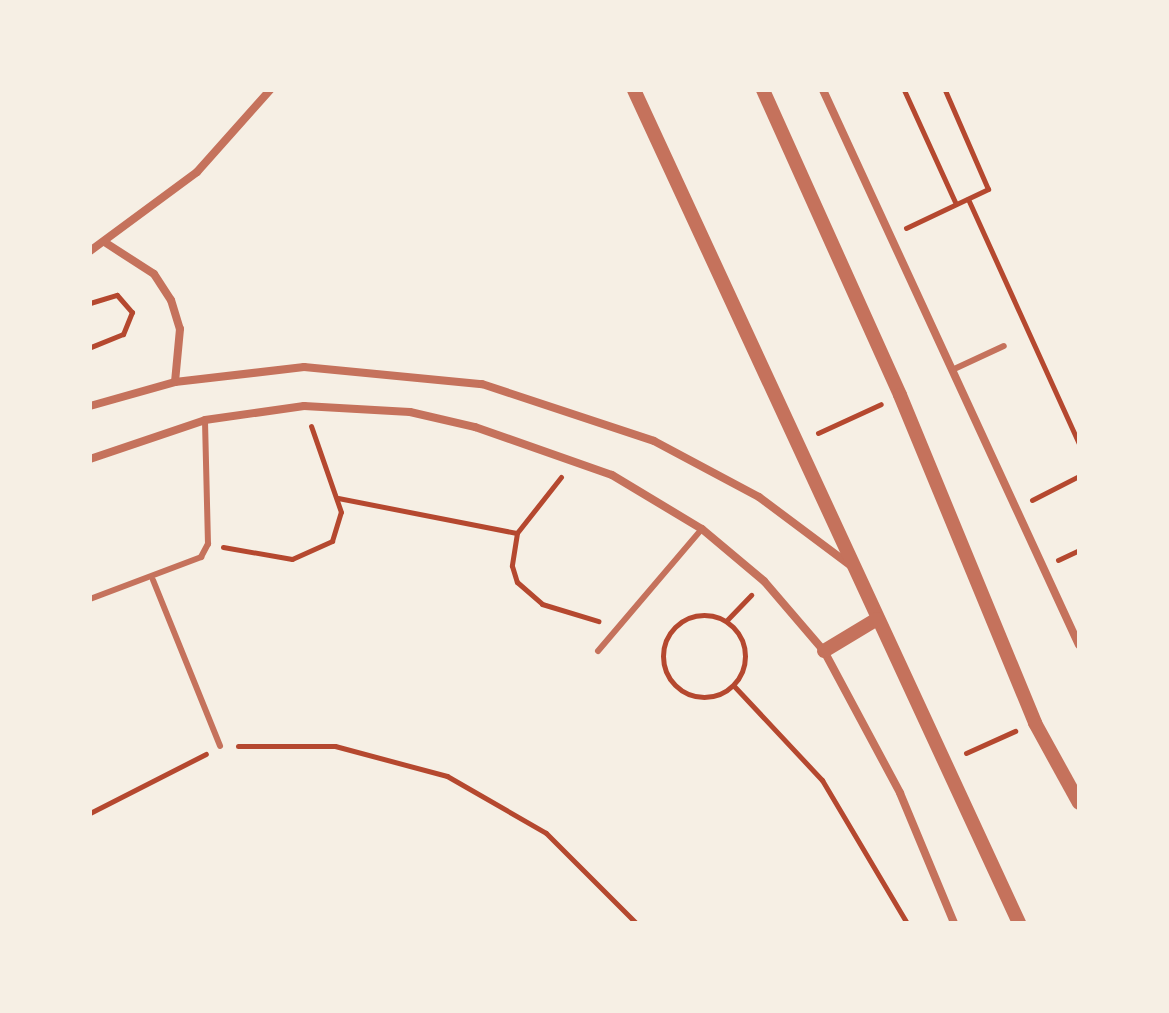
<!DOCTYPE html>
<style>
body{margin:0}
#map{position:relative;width:1169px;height:1013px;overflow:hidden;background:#f6efe4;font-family:Ubuntu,sans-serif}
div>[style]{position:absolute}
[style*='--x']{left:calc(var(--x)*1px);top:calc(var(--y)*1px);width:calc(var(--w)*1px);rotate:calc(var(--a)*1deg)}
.path>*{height:5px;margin:-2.5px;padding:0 2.5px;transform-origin:2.5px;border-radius:2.5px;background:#b5482f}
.path>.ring{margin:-2.5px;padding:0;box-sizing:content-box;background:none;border:5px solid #b5482f;border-radius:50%}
.service>*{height:6px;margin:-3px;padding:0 3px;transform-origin:3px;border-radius:3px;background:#c5725c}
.minor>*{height:8px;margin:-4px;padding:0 4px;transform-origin:4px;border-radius:4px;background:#c5725c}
.tertiary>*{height:14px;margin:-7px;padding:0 7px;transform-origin:7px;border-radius:7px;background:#c5725c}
span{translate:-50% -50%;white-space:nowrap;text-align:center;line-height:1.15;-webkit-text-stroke:6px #f6efe4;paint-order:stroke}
.frame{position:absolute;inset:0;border:92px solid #f6efe4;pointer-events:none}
</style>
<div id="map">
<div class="path">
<i style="--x:904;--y:90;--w:125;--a:65.5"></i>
<i style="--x:968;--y:199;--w:269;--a:65.6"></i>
<i style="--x:906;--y:228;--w:91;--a:-25.4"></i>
<i style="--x:988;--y:189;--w:108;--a:-113.5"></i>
<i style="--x:90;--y:303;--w:28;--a:-17"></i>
<i style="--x:117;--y:295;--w:23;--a:49"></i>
<i style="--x:132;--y:312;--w:24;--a:112"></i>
<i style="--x:123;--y:334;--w:35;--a:158"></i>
<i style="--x:818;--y:433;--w:69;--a:-24.7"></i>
<i style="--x:561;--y:477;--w:71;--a:128.2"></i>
<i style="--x:517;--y:533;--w:33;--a:99"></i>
<i style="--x:512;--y:566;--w:17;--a:73"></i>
<i style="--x:517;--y:582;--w:33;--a:41"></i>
<i style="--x:542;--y:604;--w:59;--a:16.9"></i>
<i style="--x:338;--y:498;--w:182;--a:11.1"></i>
<i style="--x:1032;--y:500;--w:53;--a:-27.1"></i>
<i style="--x:223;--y:547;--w:70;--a:9.9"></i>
<i style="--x:292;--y:559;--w:44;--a:-24.2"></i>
<i style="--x:332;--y:541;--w:30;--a:-73"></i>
<i style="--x:341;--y:512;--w:91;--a:-109.2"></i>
<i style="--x:1058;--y:560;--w:23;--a:-25"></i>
<i class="ring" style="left:663px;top:615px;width:77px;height:77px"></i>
<i style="--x:727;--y:620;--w:35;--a:-46"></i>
<i style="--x:734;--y:686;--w:129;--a:46.9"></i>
<i style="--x:822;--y:780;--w:166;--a:59.3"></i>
<i style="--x:238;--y:746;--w:97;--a:0"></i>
<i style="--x:335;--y:746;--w:116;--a:15"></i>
<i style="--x:447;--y:776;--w:114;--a:29.9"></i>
<i style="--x:546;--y:833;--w:127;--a:45"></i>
<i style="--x:966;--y:753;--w:54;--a:-24.2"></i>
<i style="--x:90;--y:813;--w:130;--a:-27"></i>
</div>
<div class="service">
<i style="--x:952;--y:370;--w:57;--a:-24.8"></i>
<i style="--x:153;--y:580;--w:179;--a:68"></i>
<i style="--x:90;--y:599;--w:119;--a:-20.7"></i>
<i style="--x:201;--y:557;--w:15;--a:-62"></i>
<i style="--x:208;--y:544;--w:124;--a:-91.4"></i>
<i style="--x:598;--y:651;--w:160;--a:-49.6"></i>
</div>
<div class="minor">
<i style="--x:823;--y:90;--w:611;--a:65.24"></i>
<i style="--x:106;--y:243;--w:57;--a:32.9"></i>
<i style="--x:154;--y:274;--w:31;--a:57"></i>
<i style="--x:171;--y:300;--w:30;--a:73"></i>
<i style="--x:180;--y:329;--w:53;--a:95.4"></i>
<i style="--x:90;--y:251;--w:133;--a:-36.4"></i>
<i style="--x:197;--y:172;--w:110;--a:-48.3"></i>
<i style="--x:90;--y:406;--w:88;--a:-15.8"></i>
<i style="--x:175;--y:382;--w:130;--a:-6.6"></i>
<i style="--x:304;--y:367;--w:179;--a:5.5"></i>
<i style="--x:482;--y:384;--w:181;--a:18.3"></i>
<i style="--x:654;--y:441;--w:119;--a:28.1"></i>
<i style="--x:759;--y:497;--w:114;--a:36.8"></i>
<i style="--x:90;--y:459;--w:121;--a:-18.7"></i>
<i style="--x:205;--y:420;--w:100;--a:-8"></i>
<i style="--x:304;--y:406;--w:106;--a:3.2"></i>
<i style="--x:410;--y:412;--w:67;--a:13"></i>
<i style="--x:475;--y:427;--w:145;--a:19.3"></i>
<i style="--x:612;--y:475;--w:105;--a:31"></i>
<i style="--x:702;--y:529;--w:81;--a:40"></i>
<i style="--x:764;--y:581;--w:92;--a:49.4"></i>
<i style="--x:824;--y:651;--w:161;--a:61.8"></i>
<i style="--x:900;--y:793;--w:141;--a:67.4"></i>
</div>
<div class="tertiary">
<i style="--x:634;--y:90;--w:918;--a:65.19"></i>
<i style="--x:763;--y:90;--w:334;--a:65.8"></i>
<i style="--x:900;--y:395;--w:355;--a:67.6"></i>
<i style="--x:1035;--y:723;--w:91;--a:61.2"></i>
<i style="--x:824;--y:651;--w:62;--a:-31.1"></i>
</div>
<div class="frame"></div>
</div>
